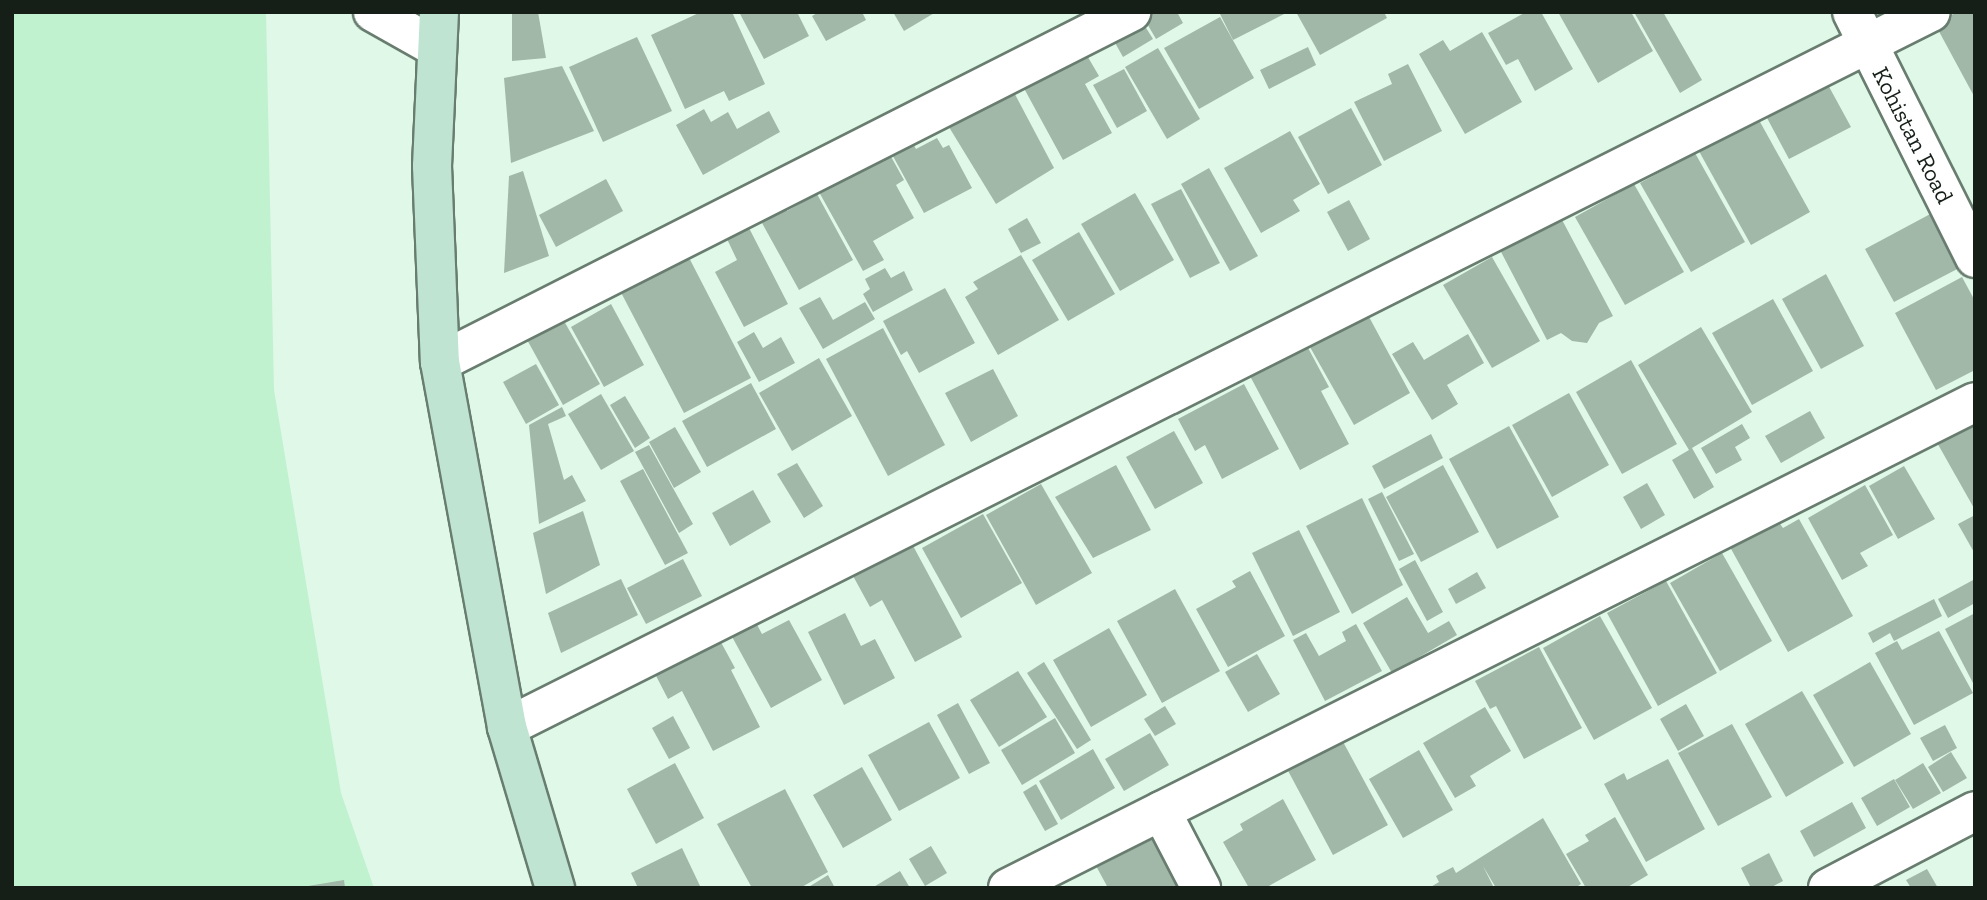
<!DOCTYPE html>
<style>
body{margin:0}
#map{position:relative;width:1987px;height:900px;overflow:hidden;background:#e0f8e7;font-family:"Zilla Slab",serif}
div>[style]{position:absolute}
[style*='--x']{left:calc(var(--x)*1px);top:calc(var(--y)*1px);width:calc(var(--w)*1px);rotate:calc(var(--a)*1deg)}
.green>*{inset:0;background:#c0f2d0}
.building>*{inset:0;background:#a1b7a8}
.roads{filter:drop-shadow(2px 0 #687d6f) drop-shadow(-2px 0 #687d6f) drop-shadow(0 2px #687d6f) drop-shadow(0 -2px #687d6f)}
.minor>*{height:38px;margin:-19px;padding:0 19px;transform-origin:19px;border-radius:19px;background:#fff}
.secondary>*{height:38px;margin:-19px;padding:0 19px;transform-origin:19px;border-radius:19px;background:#bfe4d1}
span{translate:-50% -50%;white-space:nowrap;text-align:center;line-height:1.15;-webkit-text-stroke:6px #fefefe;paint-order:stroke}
.street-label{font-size:24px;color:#161e18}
.frame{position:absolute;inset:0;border:14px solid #161e18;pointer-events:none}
</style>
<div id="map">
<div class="green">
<i style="clip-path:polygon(12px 12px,266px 12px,274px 390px,341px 793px,374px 888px,12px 888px)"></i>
</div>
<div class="building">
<i style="clip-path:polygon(512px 12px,538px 12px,546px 58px,512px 61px)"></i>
<i style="clip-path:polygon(701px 12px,732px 12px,765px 84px,729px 101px,724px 91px,685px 109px,651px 35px)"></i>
<i style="clip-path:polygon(739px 12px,797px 12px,809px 36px,764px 59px)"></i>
<i style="clip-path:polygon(819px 12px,862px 12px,866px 20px,826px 41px,812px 16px)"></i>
<i style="clip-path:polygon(893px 12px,936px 12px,904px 31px)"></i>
<i style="clip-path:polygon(1148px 12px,1177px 12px,1183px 23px,1156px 39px,1142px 15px)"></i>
<i style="clip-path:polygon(1219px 12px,1288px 12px,1233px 40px)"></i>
<i style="clip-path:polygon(1296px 12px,1384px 12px,1387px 18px,1320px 55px)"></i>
<i style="clip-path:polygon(1526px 12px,1541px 12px,1573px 69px,1535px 91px,1518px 59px,1506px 65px,1488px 33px)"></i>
<i style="clip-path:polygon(1558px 12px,1631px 12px,1653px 51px,1598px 83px)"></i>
<i style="clip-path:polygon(1634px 12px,1663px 12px,1702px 80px,1680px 93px)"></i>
<i style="clip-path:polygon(1957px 12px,1975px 12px,1975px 98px,1935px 24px)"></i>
<i style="clip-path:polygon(1138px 15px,1153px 39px,1123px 57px,1109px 32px)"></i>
<i style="clip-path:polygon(1220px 17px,1254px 78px,1199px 109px,1164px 48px)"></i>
<i style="clip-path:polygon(1482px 32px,1522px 102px,1465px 134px,1419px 54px,1443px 40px,1450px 51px)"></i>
<i style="clip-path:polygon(637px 37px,672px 111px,603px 142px,569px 67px)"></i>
<i style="clip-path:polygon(1082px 47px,1099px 76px,1085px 84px,1112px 133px,1063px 160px,1020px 81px)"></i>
<i style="clip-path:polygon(1308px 47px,1316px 65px,1269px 89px,1260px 70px)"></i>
<i style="clip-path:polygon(1158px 48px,1200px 119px,1167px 139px,1125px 67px)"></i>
<i style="clip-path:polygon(1408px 64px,1442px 131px,1384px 161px,1354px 102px,1392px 84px,1388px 74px)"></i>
<i style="clip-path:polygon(562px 66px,594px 131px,511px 163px,504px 78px)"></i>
<i style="clip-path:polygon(1124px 69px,1147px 111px,1117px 128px,1093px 85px)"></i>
<i style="clip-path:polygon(1008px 81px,1054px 168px,996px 204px,941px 114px)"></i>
<i style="clip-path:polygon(1827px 83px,1851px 127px,1789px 159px,1766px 116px)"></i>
<i style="clip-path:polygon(1351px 108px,1382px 165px,1328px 194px,1298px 137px)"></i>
<i style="clip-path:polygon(704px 109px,711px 122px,728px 112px,737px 129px,769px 111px,780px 132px,703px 175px,676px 125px)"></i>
<i style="clip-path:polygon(1754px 111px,1810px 212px,1751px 245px,1695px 144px)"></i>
<i style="clip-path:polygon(1290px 131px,1320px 184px,1293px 200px,1300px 211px,1261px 233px,1224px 168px)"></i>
<i style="clip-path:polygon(909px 136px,916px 149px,937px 138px,943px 148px,949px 145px,972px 188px,924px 213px,888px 147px)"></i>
<i style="clip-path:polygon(884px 144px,904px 180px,896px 185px,914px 218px,873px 241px,884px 260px,863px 271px,814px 183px)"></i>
<i style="clip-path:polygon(1695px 153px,1745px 242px,1691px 272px,1640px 183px)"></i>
<i style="clip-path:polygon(1209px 168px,1258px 256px,1230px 271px,1181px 184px)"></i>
<i style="clip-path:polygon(523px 171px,549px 256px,504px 273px,509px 176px)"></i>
<i style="clip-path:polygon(606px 179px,623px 211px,556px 247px,539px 215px)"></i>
<i style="clip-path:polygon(1634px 184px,1684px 272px,1625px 305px,1575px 217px)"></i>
<i style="clip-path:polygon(1181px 189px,1220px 263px,1190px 278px,1151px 204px)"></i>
<i style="clip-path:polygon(1135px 193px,1174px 260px,1120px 291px,1081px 224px)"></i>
<i style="clip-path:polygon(817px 194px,853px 260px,799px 290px,756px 212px,779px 198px,787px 211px)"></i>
<i style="clip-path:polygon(1349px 200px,1370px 239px,1348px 251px,1327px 212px)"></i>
<i style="clip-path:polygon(1934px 212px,1963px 266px,1894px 302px,1865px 249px)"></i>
<i style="clip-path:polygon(1560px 216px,1613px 316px,1599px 323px,1587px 343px,1572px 341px,1561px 333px,1547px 340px,1499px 248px)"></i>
<i style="clip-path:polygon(1027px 218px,1041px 243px,1021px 253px,1008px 229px)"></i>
<i style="clip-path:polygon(749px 228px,788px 304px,744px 327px,715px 272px,737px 260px,727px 239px)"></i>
<i style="clip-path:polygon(1079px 232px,1115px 294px,1068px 321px,1032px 260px)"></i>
<i style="clip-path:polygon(683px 246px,751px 378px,684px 413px,615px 281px)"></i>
<i style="clip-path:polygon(1021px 255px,1059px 320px,998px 355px,965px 297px,978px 289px,973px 282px)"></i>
<i style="clip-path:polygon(1492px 257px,1540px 341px,1492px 368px,1443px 285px)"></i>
<i style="clip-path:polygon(885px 268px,891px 278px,904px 271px,913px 290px,873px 312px,863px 294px,870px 289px,865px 279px)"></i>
<i style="clip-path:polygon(1826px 274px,1864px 346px,1821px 369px,1782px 299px)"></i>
<i style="clip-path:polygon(1962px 277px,1975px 301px,1975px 370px,1936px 390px,1895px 313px)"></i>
<i style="clip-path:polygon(945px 288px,975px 343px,919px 373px,907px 351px,901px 355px,883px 321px)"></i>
<i style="clip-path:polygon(820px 297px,833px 320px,865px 302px,875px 319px,823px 349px,799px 308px)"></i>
<i style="clip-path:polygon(1773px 299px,1813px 371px,1752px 405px,1712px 333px)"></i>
<i style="clip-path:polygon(611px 304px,644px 365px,604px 387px,571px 327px)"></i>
<i style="clip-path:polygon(556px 307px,600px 384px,563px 405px,520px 327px)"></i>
<i style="clip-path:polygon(1368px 315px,1410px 393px,1354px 425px,1310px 347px)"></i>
<i style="clip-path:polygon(1701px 327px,1752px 412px,1692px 448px,1714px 487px,1694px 499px,1672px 460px,1689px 450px,1638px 365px)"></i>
<i style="clip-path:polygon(883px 328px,945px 445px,888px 476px,826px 359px)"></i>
<i style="clip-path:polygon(754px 332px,763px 348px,781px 337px,795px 363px,759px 382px,737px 342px)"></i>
<i style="clip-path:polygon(1468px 334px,1484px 363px,1447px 385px,1458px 404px,1432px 420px,1392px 354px,1413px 342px,1424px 360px)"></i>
<i style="clip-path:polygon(1307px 346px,1329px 387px,1321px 391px,1349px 444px,1300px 470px,1250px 376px)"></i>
<i style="clip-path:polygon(819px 358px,852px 416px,792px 451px,759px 393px)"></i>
<i style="clip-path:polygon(1631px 360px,1677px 444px,1622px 474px,1576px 392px)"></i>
<i style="clip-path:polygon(536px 364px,559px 405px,526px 424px,503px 382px)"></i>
<i style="clip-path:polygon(993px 369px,1018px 416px,971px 442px,945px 393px)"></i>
<i style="clip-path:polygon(751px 383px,776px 429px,707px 467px,682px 421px)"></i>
<i style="clip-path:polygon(1244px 384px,1279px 449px,1222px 479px,1205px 445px,1195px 451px,1178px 419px)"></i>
<i style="clip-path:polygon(1569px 393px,1609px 465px,1552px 497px,1512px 425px)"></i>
<i style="clip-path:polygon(601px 394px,634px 451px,601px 470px,568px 414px)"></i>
<i style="clip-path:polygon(625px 396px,650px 438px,635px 448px,610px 405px)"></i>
<i style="clip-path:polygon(562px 407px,566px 416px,548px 424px,564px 480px,572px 475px,586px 501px,539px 524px,529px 425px)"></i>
<i style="clip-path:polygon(1810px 411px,1825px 438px,1781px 463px,1765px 436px)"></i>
<i style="clip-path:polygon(1975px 417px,1975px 510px,1935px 439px)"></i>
<i style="clip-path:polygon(1742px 424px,1750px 438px,1735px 447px,1742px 460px,1716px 474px,1701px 448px)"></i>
<i style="clip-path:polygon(1509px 426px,1559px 517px,1497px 549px,1449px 459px)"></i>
<i style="clip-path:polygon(675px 427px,701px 472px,674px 488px,649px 442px)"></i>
<i style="clip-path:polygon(1174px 431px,1203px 483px,1155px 509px,1126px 457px)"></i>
<i style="clip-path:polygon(1431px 434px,1443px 458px,1384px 489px,1372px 466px)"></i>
<i style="clip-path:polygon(649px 445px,693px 524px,679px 533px,635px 452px)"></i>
<i style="clip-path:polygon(797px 463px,823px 506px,804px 518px,777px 474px)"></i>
<i style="clip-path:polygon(1116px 465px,1151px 530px,1093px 558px,1055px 497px)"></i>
<i style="clip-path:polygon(1443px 465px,1479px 532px,1421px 562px,1386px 497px)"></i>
<i style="clip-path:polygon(1904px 466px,1935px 519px,1898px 539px,1869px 486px)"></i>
<i style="clip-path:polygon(643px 469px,688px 553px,665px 565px,620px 481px)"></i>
<i style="clip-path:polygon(1647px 483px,1665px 515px,1641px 529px,1623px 497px)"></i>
<i style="clip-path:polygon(1041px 484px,1092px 573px,1036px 605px,986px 515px)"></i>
<i style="clip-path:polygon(1865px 485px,1893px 535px,1860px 553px,1868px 566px,1842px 580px,1808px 518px)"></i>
<i style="clip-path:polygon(753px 490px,771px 522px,730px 546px,712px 513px)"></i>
<i style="clip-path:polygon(1382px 492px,1414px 554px,1399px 561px,1368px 499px)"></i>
<i style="clip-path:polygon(1362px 498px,1403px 585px,1352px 614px,1306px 526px)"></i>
<i style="clip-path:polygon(583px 511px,600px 565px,546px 594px,533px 533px)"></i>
<i style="clip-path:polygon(983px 514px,1022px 583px,961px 618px,922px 548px)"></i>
<i style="clip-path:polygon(1975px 515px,1975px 554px,1958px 524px)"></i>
<i style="clip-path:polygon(1799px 519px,1853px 616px,1788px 652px,1730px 547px,1778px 521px,1783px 528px)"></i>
<i style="clip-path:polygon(1299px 530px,1340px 612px,1293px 636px,1252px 553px)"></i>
<i style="clip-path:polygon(911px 542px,962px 637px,915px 662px,882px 600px,870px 607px,852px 574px)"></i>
<i style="clip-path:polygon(1722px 553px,1772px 641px,1720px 671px,1670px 583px)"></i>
<i style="clip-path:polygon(683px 559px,702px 596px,646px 624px,627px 588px)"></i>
<i style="clip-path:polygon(1415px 560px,1443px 612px,1427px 621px,1399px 569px)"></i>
<i style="clip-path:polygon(1250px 571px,1285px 636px,1228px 667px,1196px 609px,1236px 587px,1232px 581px)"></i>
<i style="clip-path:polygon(1477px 572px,1486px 588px,1456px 604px,1448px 589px)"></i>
<i style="clip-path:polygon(621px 579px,638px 615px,561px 653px,548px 613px)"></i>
<i style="clip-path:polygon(1975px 579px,1975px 603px,1948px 618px,1938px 599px)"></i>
<i style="clip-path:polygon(1666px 581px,1717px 673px,1658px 706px,1607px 613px)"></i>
<i style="clip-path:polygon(1175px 589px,1220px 671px,1162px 703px,1117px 621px)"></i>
<i style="clip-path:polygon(1407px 597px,1428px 633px,1449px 621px,1457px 635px,1392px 673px,1363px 623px)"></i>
<i style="clip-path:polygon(1934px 599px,1942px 616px,1894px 641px,1890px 633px,1873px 643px,1868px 633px)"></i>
<i style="clip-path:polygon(845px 613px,861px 646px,875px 639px,895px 678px,844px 705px,808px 632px)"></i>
<i style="clip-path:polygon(1975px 613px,1975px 687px,1945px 629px)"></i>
<i style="clip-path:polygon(1600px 616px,1652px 708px,1594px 740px,1543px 648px)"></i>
<i style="clip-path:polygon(754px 619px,762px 634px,789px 620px,822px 680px,771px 708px,730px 633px)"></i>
<i style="clip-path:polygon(1356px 624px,1382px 671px,1325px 701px,1293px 640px,1306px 633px,1319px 656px,1346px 641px,1342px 632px)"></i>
<i style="clip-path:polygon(1109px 628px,1147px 695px,1091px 727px,1053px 660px)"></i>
<i style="clip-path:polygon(1939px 631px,1973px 693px,1914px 725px,1875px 653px,1897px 641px,1902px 650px)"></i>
<i style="clip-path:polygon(717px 635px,735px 668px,731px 670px,760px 727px,713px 751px,682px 691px,668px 699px,652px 668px)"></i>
<i style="clip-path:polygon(1539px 647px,1582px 728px,1524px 759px,1496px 706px,1490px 709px,1475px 681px)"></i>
<i style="clip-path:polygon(1257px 654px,1280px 694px,1248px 712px,1225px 672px)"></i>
<i style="clip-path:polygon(1044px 662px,1091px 740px,1077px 749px,1027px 673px)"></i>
<i style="clip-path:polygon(1870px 662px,1911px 734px,1854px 767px,1813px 695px)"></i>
<i style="clip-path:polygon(1018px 671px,1047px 717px,999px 747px,970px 700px)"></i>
<i style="clip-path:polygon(1802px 691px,1844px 763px,1786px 797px,1745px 724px)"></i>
<i style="clip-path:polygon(958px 703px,990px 763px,969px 774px,937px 715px)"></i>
<i style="clip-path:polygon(1686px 704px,1704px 736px,1678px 751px,1660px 719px)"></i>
<i style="clip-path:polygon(1165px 706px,1176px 724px,1155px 736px,1144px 719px)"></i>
<i style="clip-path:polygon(1485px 707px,1511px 751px,1470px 776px,1476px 786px,1455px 798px,1423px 743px)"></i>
<i style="clip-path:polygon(673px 716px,690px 748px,669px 759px,652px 728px)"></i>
<i style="clip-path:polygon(1055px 718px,1075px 753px,1022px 785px,1001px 750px)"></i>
<i style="clip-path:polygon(929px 722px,960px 778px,899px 811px,868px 755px)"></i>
<i style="clip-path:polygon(1732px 724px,1772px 797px,1718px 826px,1678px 753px)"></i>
<i style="clip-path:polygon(1945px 725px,1957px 748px,1933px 761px,1920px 738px)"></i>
<i style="clip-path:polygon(1150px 733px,1169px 765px,1124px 791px,1105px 759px)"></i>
<i style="clip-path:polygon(1341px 738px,1388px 825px,1333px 855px,1286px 767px)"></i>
<i style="clip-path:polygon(1093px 749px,1115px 788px,1061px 820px,1039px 781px)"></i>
<i style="clip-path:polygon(1419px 750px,1453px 810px,1403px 838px,1369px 779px)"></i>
<i style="clip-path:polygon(1951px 752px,1967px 778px,1943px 792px,1928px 767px)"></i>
<i style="clip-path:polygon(1668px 759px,1705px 829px,1646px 862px,1604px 784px,1624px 773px,1627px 780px)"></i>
<i style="clip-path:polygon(675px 763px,704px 818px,656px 844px,627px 789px)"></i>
<i style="clip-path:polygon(1923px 763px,1941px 793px,1913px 809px,1895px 780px)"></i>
<i style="clip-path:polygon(862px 767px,892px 820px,843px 848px,813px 795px)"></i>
<i style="clip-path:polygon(1894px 779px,1910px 807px,1877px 826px,1861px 798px)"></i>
<i style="clip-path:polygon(1036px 784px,1058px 824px,1045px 831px,1023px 792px)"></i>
<i style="clip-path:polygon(785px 789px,828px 872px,800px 888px,752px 888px,717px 824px)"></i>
<i style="clip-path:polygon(1283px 799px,1316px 860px,1265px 888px,1249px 888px,1223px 842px,1243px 830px,1240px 824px)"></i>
<i style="clip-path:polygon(1852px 802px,1866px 828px,1814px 857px,1800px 831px)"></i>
<i style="clip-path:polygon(1615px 817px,1648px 875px,1626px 888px,1586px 888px,1566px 854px,1589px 841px,1585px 835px)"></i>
<i style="clip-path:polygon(1543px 818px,1581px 884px,1575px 888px,1496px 888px,1483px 866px,1494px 888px,1429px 888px,1439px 882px,1436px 876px,1453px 867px,1456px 873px)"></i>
<i style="clip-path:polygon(1157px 831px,1188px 888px,1108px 888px,1095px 864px)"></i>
<i style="clip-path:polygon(931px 846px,947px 873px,925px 886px,909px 859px)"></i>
<i style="clip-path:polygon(682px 848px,701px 888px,638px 888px,631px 873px)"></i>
<i style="clip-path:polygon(1769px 853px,1783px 881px,1770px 888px,1751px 888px,1741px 868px)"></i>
<i style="clip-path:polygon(1927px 869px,1938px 888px,1911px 888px,1906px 880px)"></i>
<i style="clip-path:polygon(900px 871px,910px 888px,872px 888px)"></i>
<i style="clip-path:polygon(828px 875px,835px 888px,807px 888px)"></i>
<i style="clip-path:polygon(344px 880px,345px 888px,308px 888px,308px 886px)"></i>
</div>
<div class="roads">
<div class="minor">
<i style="--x:373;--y:12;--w:73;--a:29.4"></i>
<i style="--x:1852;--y:12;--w:275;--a:63.4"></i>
<i style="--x:440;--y:362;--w:775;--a:-26.86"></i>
<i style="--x:507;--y:727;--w:1593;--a:-26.66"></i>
<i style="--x:1161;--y:811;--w:87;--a:62.5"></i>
<i style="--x:1008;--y:888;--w:1082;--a:-26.68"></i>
<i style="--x:1828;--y:888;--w:166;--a:-27.6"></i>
</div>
<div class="secondary">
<i style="--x:439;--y:12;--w:154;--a:92.6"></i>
<i style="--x:432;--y:166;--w:196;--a:87.7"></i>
<i style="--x:440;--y:362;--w:371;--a:79.6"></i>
<i style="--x:507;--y:727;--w:168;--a:73.4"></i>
</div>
</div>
<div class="street-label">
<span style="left:1913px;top:135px;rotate:63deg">Kohistan Road</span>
</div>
<div class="frame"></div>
</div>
